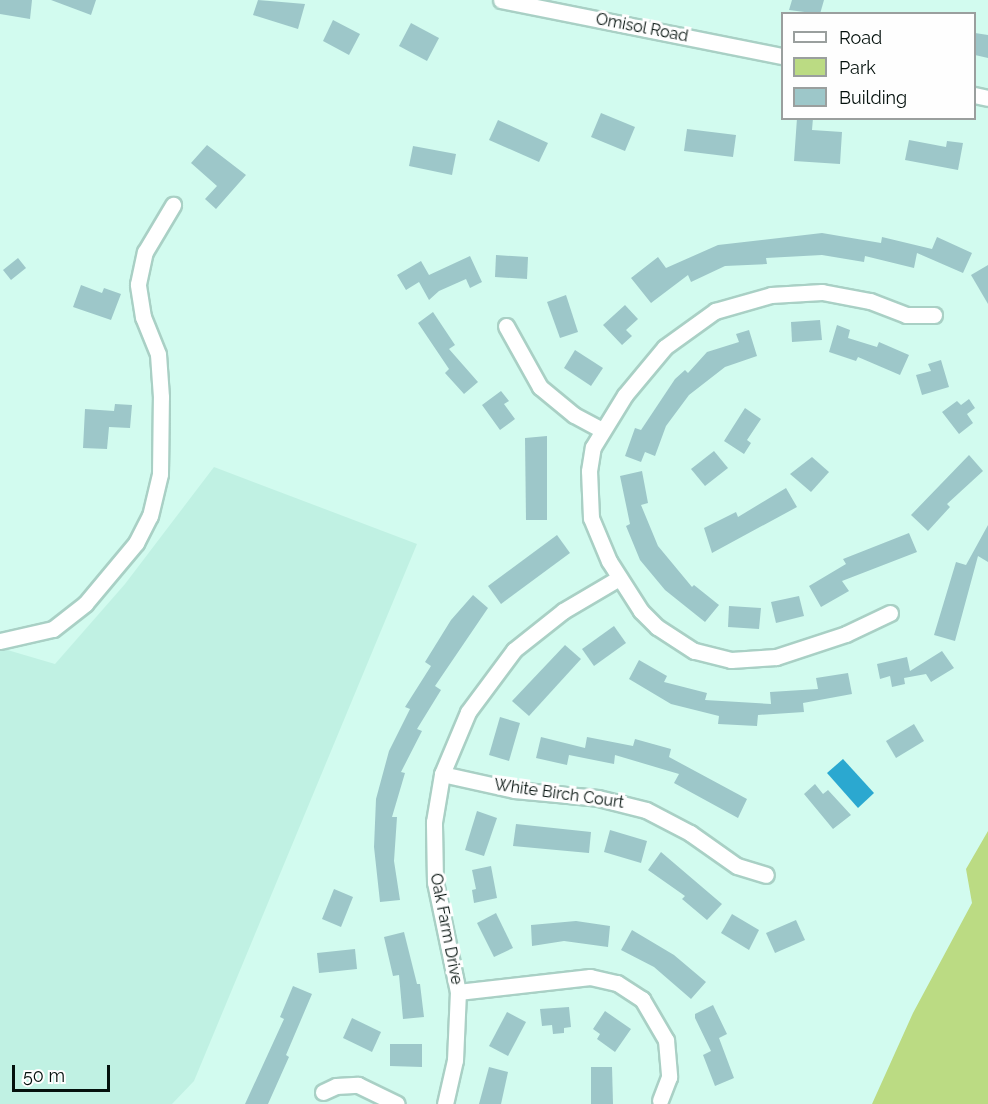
<!DOCTYPE html>
<style>
body{margin:0}
#map{position:relative;width:988px;height:1104px;overflow:hidden;background:#d2fbef;font-family:Raleway,sans-serif}
div>[style]{position:absolute}
[style*='--x']{left:calc(var(--x)*1px);top:calc(var(--y)*1px);width:calc(var(--w)*1px);rotate:calc(var(--a)*1deg)}
.built>*{inset:0;background:#c0f1e3}
.green>*{inset:0;background:#bbdb83}
.water>*{inset:0;background:#2ba8d0}
.building>*{inset:0;background:#9dc7c9}
.roads{filter:drop-shadow(2px 0 #a9d0c5) drop-shadow(-2px 0 #a9d0c5) drop-shadow(0 2px #a9d0c5) drop-shadow(0 -2px #a9d0c5)}
.minor>*{height:15px;margin:-7.5px;padding:0 7.5px;transform-origin:7.5px;border-radius:7.5px;background:#fff}
span{translate:-50% -50%;white-space:nowrap;text-align:center;line-height:1.15;-webkit-text-stroke:6px #fefefe;paint-order:stroke}
.street-label{font-size:16px;color:#04110d}
.legend{position:absolute;left:781px;top:12px;width:195px;height:108px;box-sizing:border-box;background:#fefefe;border:2px solid #9a9f9e;margin:0;padding:8px 10px;list-style:none;font-size:18px;color:#04110d}
.legend li{display:flex;align-items:center;gap:12px;height:30px}
.legend b{width:30px;border:2px solid #9a9f9e}
.scale{position:absolute;left:12px;top:1065px;width:98px;height:27px;box-sizing:border-box;border:3px solid #04110d;border-top:0;padding-left:8px;font-size:18px;line-height:21px;white-space:nowrap;color:#04110d;-webkit-text-stroke:4px #fefefe;paint-order:stroke}
</style>
<div id="map">
<div class="built">
<i style="clip-path:polygon(214px 467px,417px 544px,194px 1081px,172px 1104px,0 1104px,0 651px,4px 649px,55px 664px,125px 584px)"></i>
</div>
<div class="green">
<i style="clip-path:polygon(988px 831px,988px 1104px,872px 1104px,913px 1013px,972px 903px,966px 869px)"></i>
</div>
<div class="water">
<i style="clip-path:polygon(843px 759px,874px 793px,858px 808px,827px 773px)"></i>
</div>
<div class="building">
<i style="clip-path:polygon(0 0,32px 0,30px 19px,0 14px)"></i>
<i style="clip-path:polygon(51px 0,96px 0,91px 15px)"></i>
<i style="clip-path:polygon(258px 0,305px 4px,298px 29px,253px 15px)"></i>
<i style="clip-path:polygon(792px 0,824px 0,820px 14px,789px 10px)"></i>
<i style="clip-path:polygon(333px 20px,360px 34px,349px 55px,323px 41px)"></i>
<i style="clip-path:polygon(411px 23px,439px 38px,427px 61px,399px 46px)"></i>
<i style="clip-path:polygon(975px 33px,988px 35px,988px 58px,975px 55px)"></i>
<i style="clip-path:polygon(601px 113px,635px 127px,625px 151px,591px 137px)"></i>
<i style="clip-path:polygon(797px 118px,813px 118px,812px 130px,842px 132px,840px 164px,794px 161px)"></i>
<i style="clip-path:polygon(498px 120px,548px 143px,539px 162px,489px 140px)"></i>
<i style="clip-path:polygon(687px 129px,736px 135px,733px 157px,684px 151px)"></i>
<i style="clip-path:polygon(909px 140px,946px 147px,947px 141px,963px 143px,958px 170px,905px 160px)"></i>
<i style="clip-path:polygon(207px 145px,246px 175px,216px 209px,205px 199px,217px 186px,191px 163px)"></i>
<i style="clip-path:polygon(413px 146px,456px 154px,452px 175px,409px 166px)"></i>
<i style="clip-path:polygon(822px 233px,881px 243px,882px 237px,932px 249px,937px 237px,972px 253px,963px 273px,917px 253px,914px 268px,865px 256px,864px 262px,822px 255px,766px 258px,767px 264px,725px 266px,691px 282px,688px 275px,651px 303px,631px 278px,658px 257px,666px 268px,718px 245px)"></i>
<i style="clip-path:polygon(496px 255px,528px 257px,527px 279px,495px 277px)"></i>
<i style="clip-path:polygon(470px 256px,482px 282px,470px 288px,466px 279px,439px 291px,429px 300px,419px 282px,406px 290px,397px 275px,421px 261px,429px 275px)"></i>
<i style="clip-path:polygon(18px 258px,26px 268px,11px 280px,3px 270px)"></i>
<i style="clip-path:polygon(988px 265px,988px 304px,971px 275px)"></i>
<i style="clip-path:polygon(81px 285px,102px 293px,104px 288px,121px 294px,111px 320px,73px 307px)"></i>
<i style="clip-path:polygon(566px 295px,578px 332px,560px 338px,547px 302px)"></i>
<i style="clip-path:polygon(625px 305px,638px 319px,626px 330px,632px 336px,622px 345px,603px 325px)"></i>
<i style="clip-path:polygon(433px 312px,455px 345px,449px 349px,478px 382px,464px 394px,445px 373px,449px 369px,418px 323px)"></i>
<i style="clip-path:polygon(820px 320px,822px 340px,792px 342px,791px 322px)"></i>
<i style="clip-path:polygon(837px 325px,850px 330px,848px 338px,877px 347px,879px 342px,909px 355px,900px 375px,858px 357px,856px 361px,829px 352px)"></i>
<i style="clip-path:polygon(749px 330px,757px 356px,725px 367px,689px 395px,666px 426px,655px 456px,645px 452px,641px 462px,625px 456px,635px 428px,641px 430px,675px 379px,685px 370px,688px 373px,707px 352px,739px 342px,736px 334px)"></i>
<i style="clip-path:polygon(575px 350px,603px 368px,591px 386px,564px 368px)"></i>
<i style="clip-path:polygon(941px 360px,949px 387px,922px 395px,916px 375px,931px 371px,928px 364px)"></i>
<i style="clip-path:polygon(501px 391px,509px 401px,504px 404px,515px 419px,500px 430px,482px 405px)"></i>
<i style="clip-path:polygon(969px 399px,975px 408px,967px 414px,973px 423px,959px 434px,942px 412px,957px 401px,961px 405px)"></i>
<i style="clip-path:polygon(115px 404px,132px 405px,130px 428px,109px 427px,107px 449px,83px 448px,85px 409px,114px 411px)"></i>
<i style="clip-path:polygon(745px 408px,761px 419px,747px 440px,751px 443px,744px 454px,724px 441px)"></i>
<i style="clip-path:polygon(547px 436px,547px 520px,526px 520px,525px 438px)"></i>
<i style="clip-path:polygon(714px 451px,728px 468px,705px 486px,691px 469px)"></i>
<i style="clip-path:polygon(969px 455px,983px 471px,947px 504px,950px 507px,928px 531px,911px 515px)"></i>
<i style="clip-path:polygon(812px 457px,829px 472px,811px 492px,790px 474px)"></i>
<i style="clip-path:polygon(642px 471px,648px 503px,641px 505px,658px 546px,692px 587px,694px 585px,719px 605px,705px 622px,665px 590px,640px 560px,626px 526px,630px 524px,620px 476px)"></i>
<i style="clip-path:polygon(786px 488px,797px 507px,712px 553px,704px 528px,736px 512px,738px 517px)"></i>
<i style="clip-path:polygon(988px 525px,988px 562px,978px 556px,955px 641px,934px 635px,956px 562px,966px 565px)"></i>
<i style="clip-path:polygon(909px 533px,917px 552px,842px 581px,849px 591px,821px 607px,809px 586px,846px 564px,843px 559px)"></i>
<i style="clip-path:polygon(557px 535px,570px 553px,501px 604px,488px 586px)"></i>
<i style="clip-path:polygon(473px 595px,488px 608px,435px 686px,441px 690px,417px 729px,422px 731px,401px 772px,405px 773px,392px 817px,397px 817px,394px 861px,400px 900px,380px 902px,374px 847px,376px 799px,389px 751px,410px 709px,405px 707px,431px 666px,425px 662px,451px 620px)"></i>
<i style="clip-path:polygon(799px 596px,804px 616px,776px 623px,771px 602px)"></i>
<i style="clip-path:polygon(729px 606px,761px 608px,759px 629px,728px 627px)"></i>
<i style="clip-path:polygon(614px 626px,626px 643px,594px 666px,582px 649px)"></i>
<i style="clip-path:polygon(565px 645px,581px 659px,529px 716px,512px 701px)"></i>
<i style="clip-path:polygon(942px 651px,954px 668px,931px 682px,926px 674px,904px 678px,905px 684px,892px 687px,890px 676px,880px 679px,877px 664px,907px 657px,910px 671px)"></i>
<i style="clip-path:polygon(639px 660px,667px 676px,664px 682px,707px 693px,705px 700px,771px 704px,770px 692px,818px 689px,816px 678px,848px 673px,852px 694px,803px 703px,804px 712px,758px 715px,757px 726px,718px 724px,719px 716px,671px 704px,629px 679px)"></i>
<i style="clip-path:polygon(500px 717px,520px 723px,509px 761px,489px 755px)"></i>
<i style="clip-path:polygon(914px 724px,924px 741px,896px 758px,886px 741px)"></i>
<i style="clip-path:polygon(541px 737px,585px 748px,587px 737px,633px 746px,635px 739px,671px 749px,669px 757px,747px 799px,738px 818px,674px 783px,679px 774px,615px 755px,614px 764px,569px 755px,567px 765px,536px 758px)"></i>
<i style="clip-path:polygon(815px 784px,823px 794px,828px 790px,851px 815px,833px 829px,804px 794px)"></i>
<i style="clip-path:polygon(477px 811px,497px 818px,484px 856px,465px 850px)"></i>
<i style="clip-path:polygon(516px 824px,591px 832px,589px 853px,513px 846px)"></i>
<i style="clip-path:polygon(610px 830px,647px 841px,641px 863px,604px 852px)"></i>
<i style="clip-path:polygon(661px 852px,722px 904px,707px 920px,682px 899px,685px 896px,648px 870px)"></i>
<i style="clip-path:polygon(491px 866px,497px 898px,474px 903px,472px 890px,476px 889px,472px 870px)"></i>
<i style="clip-path:polygon(334px 889px,353px 897px,341px 927px,322px 919px)"></i>
<i style="clip-path:polygon(496px 913px,513px 948px,494px 957px,477px 923px)"></i>
<i style="clip-path:polygon(732px 914px,759px 930px,749px 950px,721px 933px)"></i>
<i style="clip-path:polygon(796px 920px,805px 940px,775px 953px,766px 933px)"></i>
<i style="clip-path:polygon(576px 921px,610px 926px,608px 947px,564px 941px,532px 946px,531px 925px)"></i>
<i style="clip-path:polygon(632px 930px,674px 955px,706px 982px,691px 999px,654px 967px,621px 950px)"></i>
<i style="clip-path:polygon(404px 932px,417px 984px,420px 984px,424px 1017px,403px 1019px,399px 975px,393px 976px,384px 937px)"></i>
<i style="clip-path:polygon(355px 949px,357px 969px,319px 973px,317px 953px)"></i>
<i style="clip-path:polygon(293px 986px,312px 994px,286px 1055px,289px 1057px,268px 1104px,245px 1104px,284px 1019px,280px 1017px)"></i>
<i style="clip-path:polygon(713px 1005px,727px 1034px,719px 1038px,734px 1078px,715px 1086px,703px 1055px,711px 1051px,695px 1018px,695px 1014px)"></i>
<i style="clip-path:polygon(569px 1007px,571px 1027px,564px 1028px,564px 1033px,553px 1034px,552px 1025px,542px 1026px,540px 1009px)"></i>
<i style="clip-path:polygon(605px 1011px,631px 1029px,615px 1052px,597px 1039px,600px 1034px,593px 1029px)"></i>
<i style="clip-path:polygon(507px 1012px,526px 1022px,508px 1056px,489px 1046px)"></i>
<i style="clip-path:polygon(352px 1018px,381px 1032px,372px 1052px,343px 1038px)"></i>
<i style="clip-path:polygon(390px 1044px,422px 1044px,422px 1067px,390px 1066px)"></i>
<i style="clip-path:polygon(489px 1067px,508px 1072px,501px 1104px,479px 1104px)"></i>
<i style="clip-path:polygon(591px 1067px,612px 1067px,613px 1104px,591px 1104px)"></i>
</div>
<div class="roads">
<div class="minor">
<i style="--x:501;--y:0;--w:287;--a:11.3"></i>
<i style="--x:974;--y:95;--w:14;--a:12"></i>
<i style="--x:506;--y:326;--w:70;--a:60.9"></i>
<i style="--x:540;--y:387;--w:44;--a:39.5"></i>
<i style="--x:574;--y:415;--w:32;--a:28"></i>
<i style="--x:890;--y:613;--w:49;--a:154.5"></i>
<i style="--x:846;--y:634;--w:74;--a:161.8"></i>
<i style="--x:776;--y:657;--w:45;--a:176.2"></i>
<i style="--x:731;--y:660;--w:38;--a:-166"></i>
<i style="--x:694;--y:651;--w:44;--a:-147"></i>
<i style="--x:657;--y:627;--w:23;--a:-135"></i>
<i style="--x:641;--y:611;--w:59;--a:-122.6"></i>
<i style="--x:609;--y:561;--w:47;--a:-112.7"></i>
<i style="--x:591;--y:518;--w:47;--a:-92.4"></i>
<i style="--x:589;--y:471;--w:24;--a:-81"></i>
<i style="--x:593;--y:447;--w:61;--a:-58.4"></i>
<i style="--x:625;--y:395;--w:62;--a:-50.2"></i>
<i style="--x:665;--y:347;--w:62;--a:-35.8"></i>
<i style="--x:715;--y:311;--w:58;--a:-15.9"></i>
<i style="--x:771;--y:295;--w:51;--a:-3.4"></i>
<i style="--x:822;--y:292;--w:49;--a:10.6"></i>
<i style="--x:870;--y:301;--w:39;--a:21"></i>
<i style="--x:906;--y:315;--w:28;--a:0"></i>
<i style="--x:0;--y:641;--w:54;--a:-12.8"></i>
<i style="--x:53;--y:629;--w:41;--a:-38"></i>
<i style="--x:85;--y:604;--w:80;--a:-50.1"></i>
<i style="--x:136;--y:543;--w:30;--a:-63"></i>
<i style="--x:150;--y:516;--w:43;--a:-76.6"></i>
<i style="--x:160;--y:474;--w:77;--a:-89.3"></i>
<i style="--x:161;--y:397;--w:43;--a:-94"></i>
<i style="--x:158;--y:354;--w:40;--a:-112"></i>
<i style="--x:143;--y:317;--w:33;--a:-99"></i>
<i style="--x:138;--y:284;--w:33;--a:-78"></i>
<i style="--x:145;--y:252;--w:55;--a:-59.2"></i>
<i style="--x:442;--y:774;--w:74;--a:12.5"></i>
<i style="--x:514;--y:790;--w:84;--a:5.4"></i>
<i style="--x:598;--y:798;--w:49;--a:14"></i>
<i style="--x:646;--y:810;--w:50;--a:27.6"></i>
<i style="--x:690;--y:833;--w:57;--a:35.1"></i>
<i style="--x:737;--y:866;--w:30;--a:17"></i>
<i style="--x:458;--y:992;--w:133;--a:-6.5"></i>
<i style="--x:590;--y:977;--w:28;--a:13"></i>
<i style="--x:617;--y:983;--w:30;--a:33"></i>
<i style="--x:642;--y:999;--w:48;--a:59.7"></i>
<i style="--x:666;--y:1040;--w:37;--a:85"></i>
<i style="--x:669;--y:1077;--w:25;--a:111"></i>
<i style="--x:323;--y:1092;--w:14;--a:-25"></i>
<i style="--x:336;--y:1086;--w:22;--a:-3"></i>
<i style="--x:358;--y:1085;--w:43;--a:26"></i>
<i style="--x:445;--y:1104;--w:45;--a:-77.2"></i>
<i style="--x:455;--y:1060;--w:68;--a:-87.5"></i>
<i style="--x:458;--y:992;--w:112;--a:-101.8"></i>
<i style="--x:435;--y:882;--w:60;--a:-91"></i>
<i style="--x:434;--y:822;--w:49;--a:-80.5"></i>
<i style="--x:442;--y:774;--w:67;--a:-67.2"></i>
<i style="--x:468;--y:712;--w:77;--a:-53.4"></i>
<i style="--x:514;--y:650;--w:63;--a:-38.5"></i>
<i style="--x:563;--y:611;--w:65;--a:-30.5"></i>
</div>
</div>
<div class="street-label">
<span style="left:642px;top:28px;rotate:11deg">Omisol Road</span>
<span style="left:559px;top:794px;rotate:8deg">White Birch Court</span>
<span style="left:446px;top:929px;rotate:79deg">Oak Farm Drive</span>
</div>
<ul class="legend">
<li><b style="height:8px;background:#fff"></b>Road</li>
<li><b style="height:16px;background:#bbdb83"></b>Park</li>
<li><b style="height:16px;background:#9dc7c9"></b>Building</li>
</ul>
<div class="scale">50 m</div>
</div>
